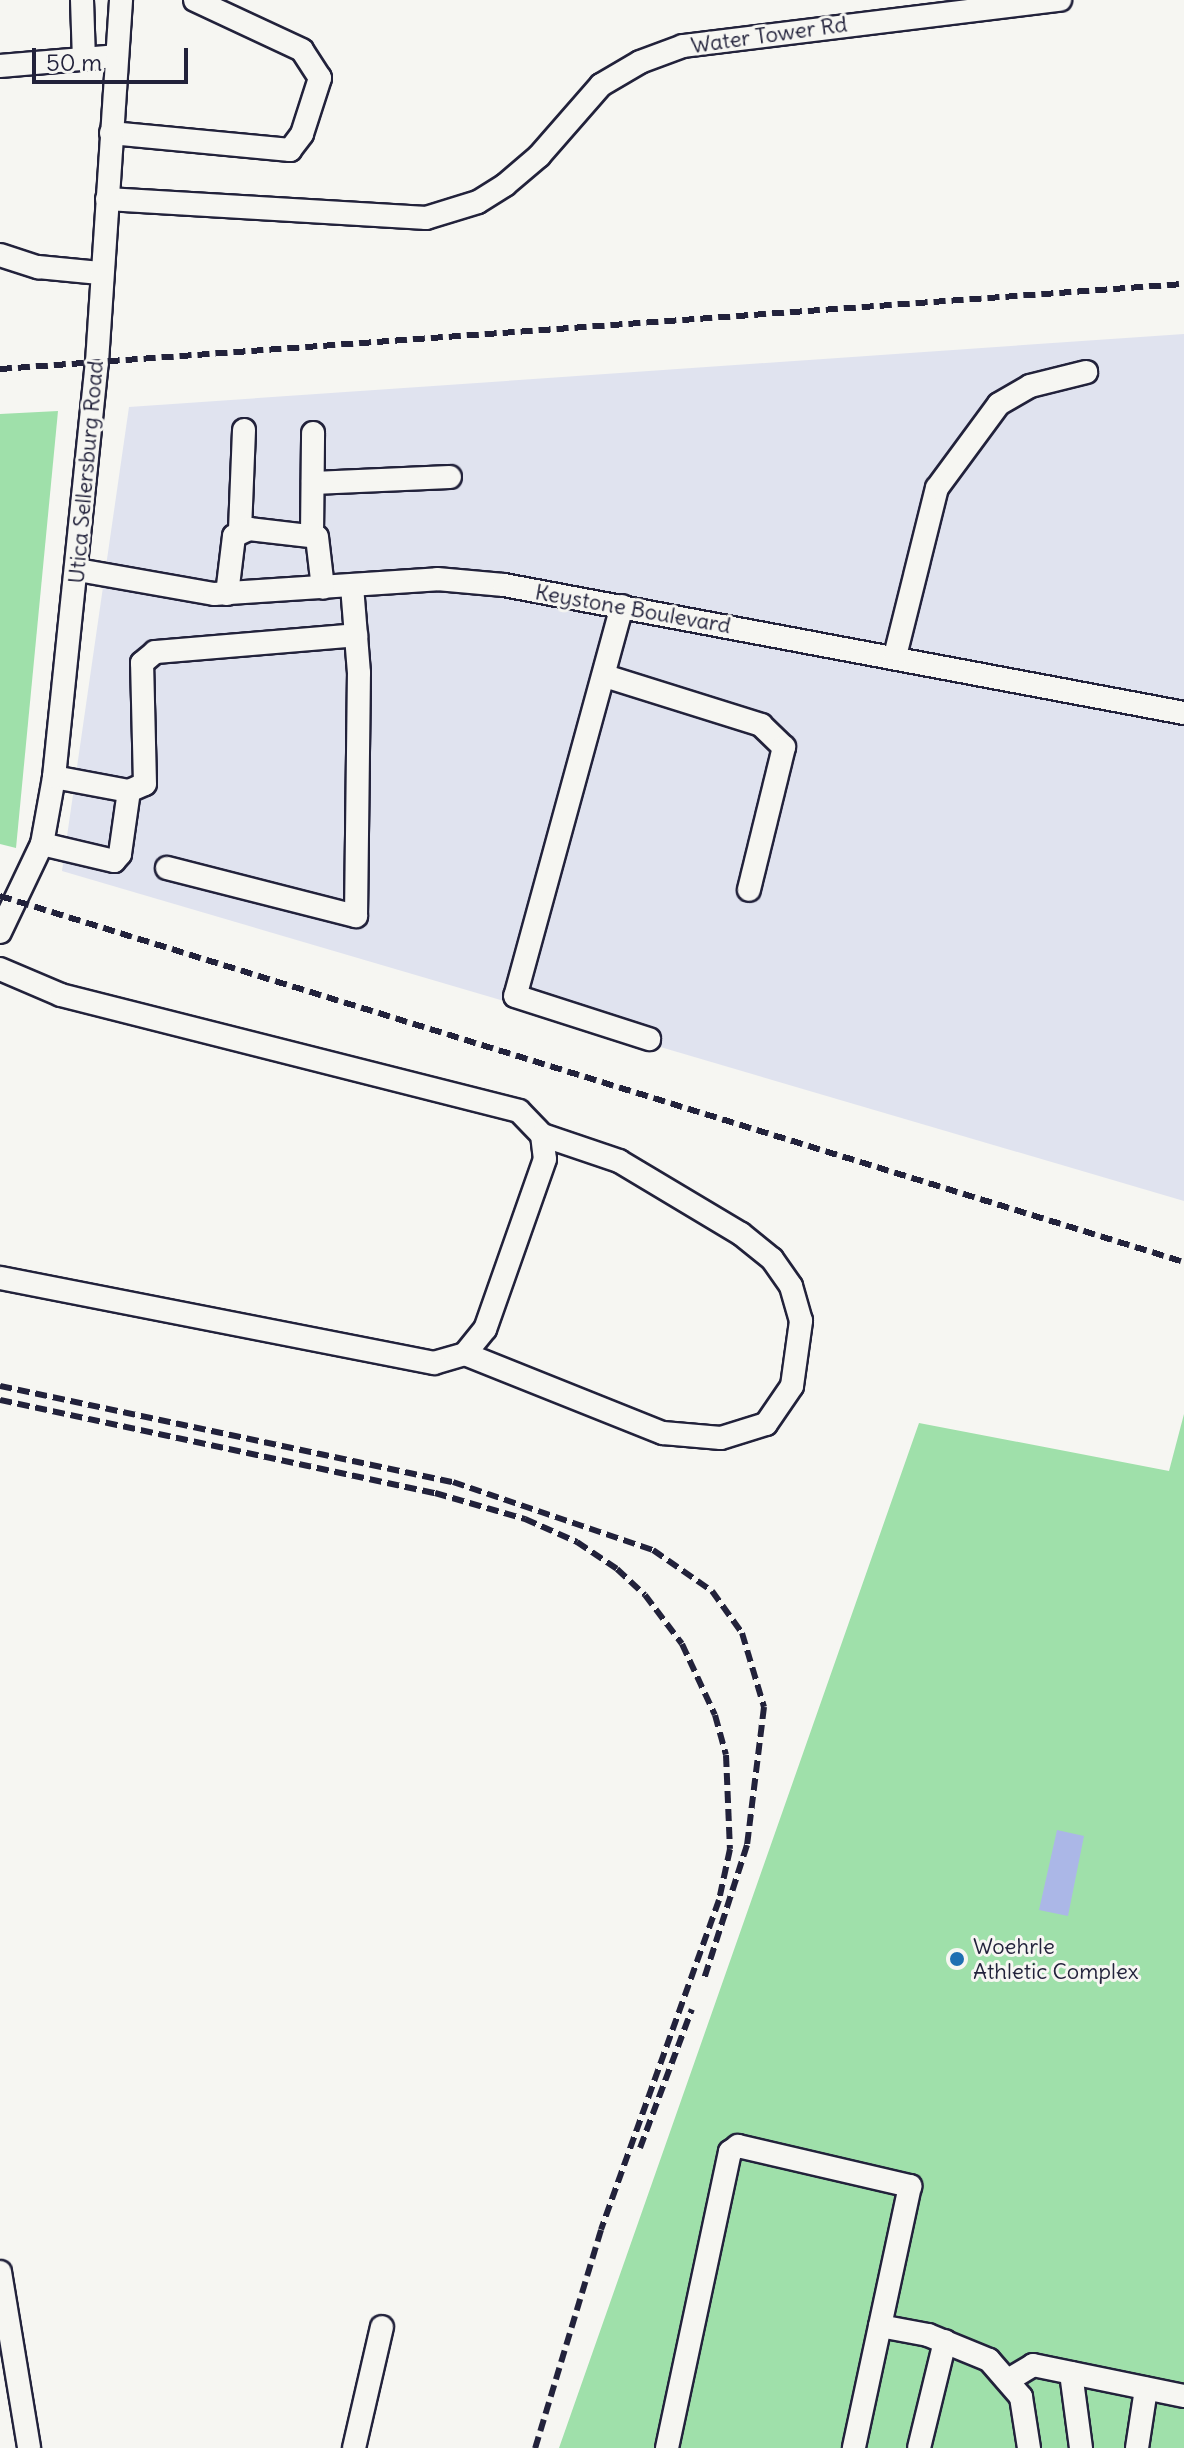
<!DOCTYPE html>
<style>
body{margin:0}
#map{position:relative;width:1184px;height:2448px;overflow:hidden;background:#f6f6f2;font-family:Delius,sans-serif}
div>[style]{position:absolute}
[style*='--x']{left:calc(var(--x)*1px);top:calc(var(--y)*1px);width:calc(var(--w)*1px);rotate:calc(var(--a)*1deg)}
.built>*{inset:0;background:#e0e3ef}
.green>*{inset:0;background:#9fe0aa}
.building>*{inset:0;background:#abb7e7}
.roads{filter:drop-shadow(2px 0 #22223b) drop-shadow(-2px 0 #22223b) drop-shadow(0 2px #22223b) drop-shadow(0 -2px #22223b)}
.minor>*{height:22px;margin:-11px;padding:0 11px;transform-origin:11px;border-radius:11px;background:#f6f6f2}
.rail>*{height:6px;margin-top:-3px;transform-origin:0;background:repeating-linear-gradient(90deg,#22223b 0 12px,transparent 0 18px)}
.dots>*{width:22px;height:22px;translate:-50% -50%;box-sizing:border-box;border:4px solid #f6f6f2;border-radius:50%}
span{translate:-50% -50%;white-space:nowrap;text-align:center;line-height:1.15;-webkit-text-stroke:6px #f6f6f2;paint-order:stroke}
.street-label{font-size:22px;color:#22223b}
.poi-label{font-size:22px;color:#22223b}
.left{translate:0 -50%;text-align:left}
.scale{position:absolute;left:32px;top:48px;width:156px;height:36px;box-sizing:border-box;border:4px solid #22223b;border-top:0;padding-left:10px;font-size:24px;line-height:28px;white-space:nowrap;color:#22223b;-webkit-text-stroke:6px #f6f6f2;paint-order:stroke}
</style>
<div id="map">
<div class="built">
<i style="clip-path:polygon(1184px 334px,1184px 1201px,62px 871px,129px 407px)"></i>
</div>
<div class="green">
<i style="clip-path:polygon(58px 411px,16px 848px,0 844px,0 414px)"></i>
<i style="clip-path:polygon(1184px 1414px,1184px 2448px,559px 2448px,919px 1423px,1169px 1471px)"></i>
</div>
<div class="building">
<i style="clip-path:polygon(1057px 1830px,1084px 1836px,1068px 1916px,1039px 1910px)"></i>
</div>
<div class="roads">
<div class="minor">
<i style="--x:82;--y:0;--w:59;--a:88.1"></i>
<i style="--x:0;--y:66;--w:116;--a:-4.9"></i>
<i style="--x:111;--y:133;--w:180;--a:5.4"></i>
<i style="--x:290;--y:150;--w:20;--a:-53"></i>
<i style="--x:302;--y:134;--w:59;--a:-72.2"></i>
<i style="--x:320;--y:78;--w:33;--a:-123"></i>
<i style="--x:302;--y:50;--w:118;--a:-155"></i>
<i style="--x:107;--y:199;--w:320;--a:3.4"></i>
<i style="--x:426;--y:218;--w:54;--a:-17.1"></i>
<i style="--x:478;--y:202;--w:32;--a:-32"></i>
<i style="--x:505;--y:185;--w:45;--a:-40.5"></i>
<i style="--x:539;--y:156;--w:94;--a:-48.9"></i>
<i style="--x:601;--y:85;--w:45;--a:-30.5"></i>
<i style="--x:640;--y:62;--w:46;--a:-20.4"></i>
<i style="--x:683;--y:46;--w:380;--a:-7"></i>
<i style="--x:0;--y:255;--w:40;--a:18"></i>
<i style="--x:38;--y:267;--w:62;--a:5.5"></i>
<i style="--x:313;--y:483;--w:137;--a:-2.5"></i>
<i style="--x:240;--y:530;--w:100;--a:-87.7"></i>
<i style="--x:312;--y:535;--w:102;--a:-89.4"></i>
<i style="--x:78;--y:570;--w:138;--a:10"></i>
<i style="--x:214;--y:594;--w:224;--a:-3.8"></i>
<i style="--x:437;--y:579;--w:67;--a:5.1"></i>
<i style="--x:504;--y:585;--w:692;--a:10.66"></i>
<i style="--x:227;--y:594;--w:58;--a:-83.1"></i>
<i style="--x:234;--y:536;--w:17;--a:-25"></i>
<i style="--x:249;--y:529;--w:68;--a:6.7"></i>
<i style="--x:317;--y:537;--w:51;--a:83.3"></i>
<i style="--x:622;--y:606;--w:404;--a:105.3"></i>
<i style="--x:515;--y:996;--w:141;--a:17.8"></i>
<i style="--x:895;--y:656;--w:173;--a:-76"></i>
<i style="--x:937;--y:488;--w:104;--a:-53.6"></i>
<i style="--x:999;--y:404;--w:36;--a:-30"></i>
<i style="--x:1030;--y:386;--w:58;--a:-14"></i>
<i style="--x:605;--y:676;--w:164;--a:17.4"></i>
<i style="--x:761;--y:725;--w:32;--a:44"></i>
<i style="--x:784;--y:747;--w:147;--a:103.8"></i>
<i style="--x:54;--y:777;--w:76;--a:10.6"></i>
<i style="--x:129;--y:791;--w:17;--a:-24"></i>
<i style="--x:145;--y:784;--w:121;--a:-91.4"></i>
<i style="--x:142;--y:663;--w:17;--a:-40"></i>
<i style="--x:155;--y:652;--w:202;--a:-4.8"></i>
<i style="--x:42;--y:844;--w:74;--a:13.3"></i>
<i style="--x:114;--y:861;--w:9;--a:-49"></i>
<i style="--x:120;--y:854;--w:64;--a:-81.9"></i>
<i style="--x:167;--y:868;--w:195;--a:14.3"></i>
<i style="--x:356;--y:916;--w:243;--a:-89.3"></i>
<i style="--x:359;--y:673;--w:87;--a:-94.6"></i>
<i style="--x:0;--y:932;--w:98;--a:-64.5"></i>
<i style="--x:42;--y:844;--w:68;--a:-79.8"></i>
<i style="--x:54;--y:777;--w:417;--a:-84.1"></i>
<i style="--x:97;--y:362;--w:363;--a:-86.2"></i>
<i style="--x:0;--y:969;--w:66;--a:23.1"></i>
<i style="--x:61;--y:995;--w:472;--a:14.2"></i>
<i style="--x:519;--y:1111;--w:33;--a:46"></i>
<i style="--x:542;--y:1135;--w:24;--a:83"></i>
<i style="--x:545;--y:1159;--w:180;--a:109.4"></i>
<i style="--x:485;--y:1329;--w:32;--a:129"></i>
<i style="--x:465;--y:1354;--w:32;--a:164"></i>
<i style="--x:434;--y:1363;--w:442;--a:-168.9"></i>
<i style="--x:465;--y:1354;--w:213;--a:21.8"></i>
<i style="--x:663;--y:1433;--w:58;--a:4.9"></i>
<i style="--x:721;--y:1438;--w:47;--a:-17.3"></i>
<i style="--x:766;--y:1424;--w:46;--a:-55.6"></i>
<i style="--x:792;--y:1386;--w:66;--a:-82.1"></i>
<i style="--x:801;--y:1321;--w:36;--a:-106"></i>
<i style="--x:791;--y:1286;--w:33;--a:-125"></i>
<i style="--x:772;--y:1259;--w:40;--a:-141"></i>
<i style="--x:741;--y:1234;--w:142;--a:-149.1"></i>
<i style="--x:619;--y:1161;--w:81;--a:-161.3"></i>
<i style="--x:0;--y:2272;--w:178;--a:80.6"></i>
<i style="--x:880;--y:2326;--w:49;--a:10.6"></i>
<i style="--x:928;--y:2335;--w:66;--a:22.3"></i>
<i style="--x:989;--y:2360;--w:49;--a:49.1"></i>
<i style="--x:1021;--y:2397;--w:52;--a:81.1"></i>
<i style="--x:1071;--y:2373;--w:76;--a:82.4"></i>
<i style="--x:1010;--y:2379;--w:27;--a:-31"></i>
<i style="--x:1033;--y:2365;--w:154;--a:11.6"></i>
<i style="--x:354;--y:2448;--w:124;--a:-77"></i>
<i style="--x:667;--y:2448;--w:303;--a:-78"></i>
<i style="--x:730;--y:2152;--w:10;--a:-37"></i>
<i style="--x:738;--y:2146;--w:177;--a:13.1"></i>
<i style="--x:910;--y:2186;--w:268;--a:102.1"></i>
<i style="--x:919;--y:2448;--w:110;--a:-76.3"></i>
<i style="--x:1137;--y:2448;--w:60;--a:-81.3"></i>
</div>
</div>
<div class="rail">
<i style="--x:0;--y:369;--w:1187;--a:-4.11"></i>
<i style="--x:0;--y:896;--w:1239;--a:17.18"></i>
<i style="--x:0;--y:1386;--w:463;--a:12"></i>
<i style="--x:453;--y:1482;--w:211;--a:18.8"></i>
<i style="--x:653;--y:1550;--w:72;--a:34.8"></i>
<i style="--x:712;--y:1591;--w:52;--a:54.5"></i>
<i style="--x:742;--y:1633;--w:77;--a:73.4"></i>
<i style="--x:764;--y:1707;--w:139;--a:97"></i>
<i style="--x:747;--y:1845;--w:141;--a:107.8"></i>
<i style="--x:0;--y:1400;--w:445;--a:12.1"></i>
<i style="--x:435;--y:1493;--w:94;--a:16.1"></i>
<i style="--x:525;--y:1519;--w:57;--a:23.9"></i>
<i style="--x:577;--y:1542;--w:48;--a:34"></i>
<i style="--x:617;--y:1569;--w:38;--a:43"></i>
<i style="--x:645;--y:1595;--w:61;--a:52.9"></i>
<i style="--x:682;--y:1644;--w:78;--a:65.1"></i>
<i style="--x:715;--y:1715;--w:41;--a:74.6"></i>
<i style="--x:726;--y:1755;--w:94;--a:87.6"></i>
<i style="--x:730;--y:1849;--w:52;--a:102.2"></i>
<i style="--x:719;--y:1900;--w:350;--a:109.7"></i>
<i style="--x:601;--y:2230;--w:228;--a:106.8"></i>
<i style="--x:640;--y:2148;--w:148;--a:-69.5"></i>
</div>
<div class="dots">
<i style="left:957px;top:1959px;background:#1f6fb2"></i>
</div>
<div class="street-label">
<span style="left:769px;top:35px;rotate:-8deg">Water Tower Rd</span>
<span style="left:86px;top:472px;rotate:-85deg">Utica Sellersburg Road</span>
<span style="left:633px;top:609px;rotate:10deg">Keystone Boulevard</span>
</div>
<div class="poi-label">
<span class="left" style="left:973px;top:1959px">Woehrle<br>Athletic Complex</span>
</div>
<div class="scale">50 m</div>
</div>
